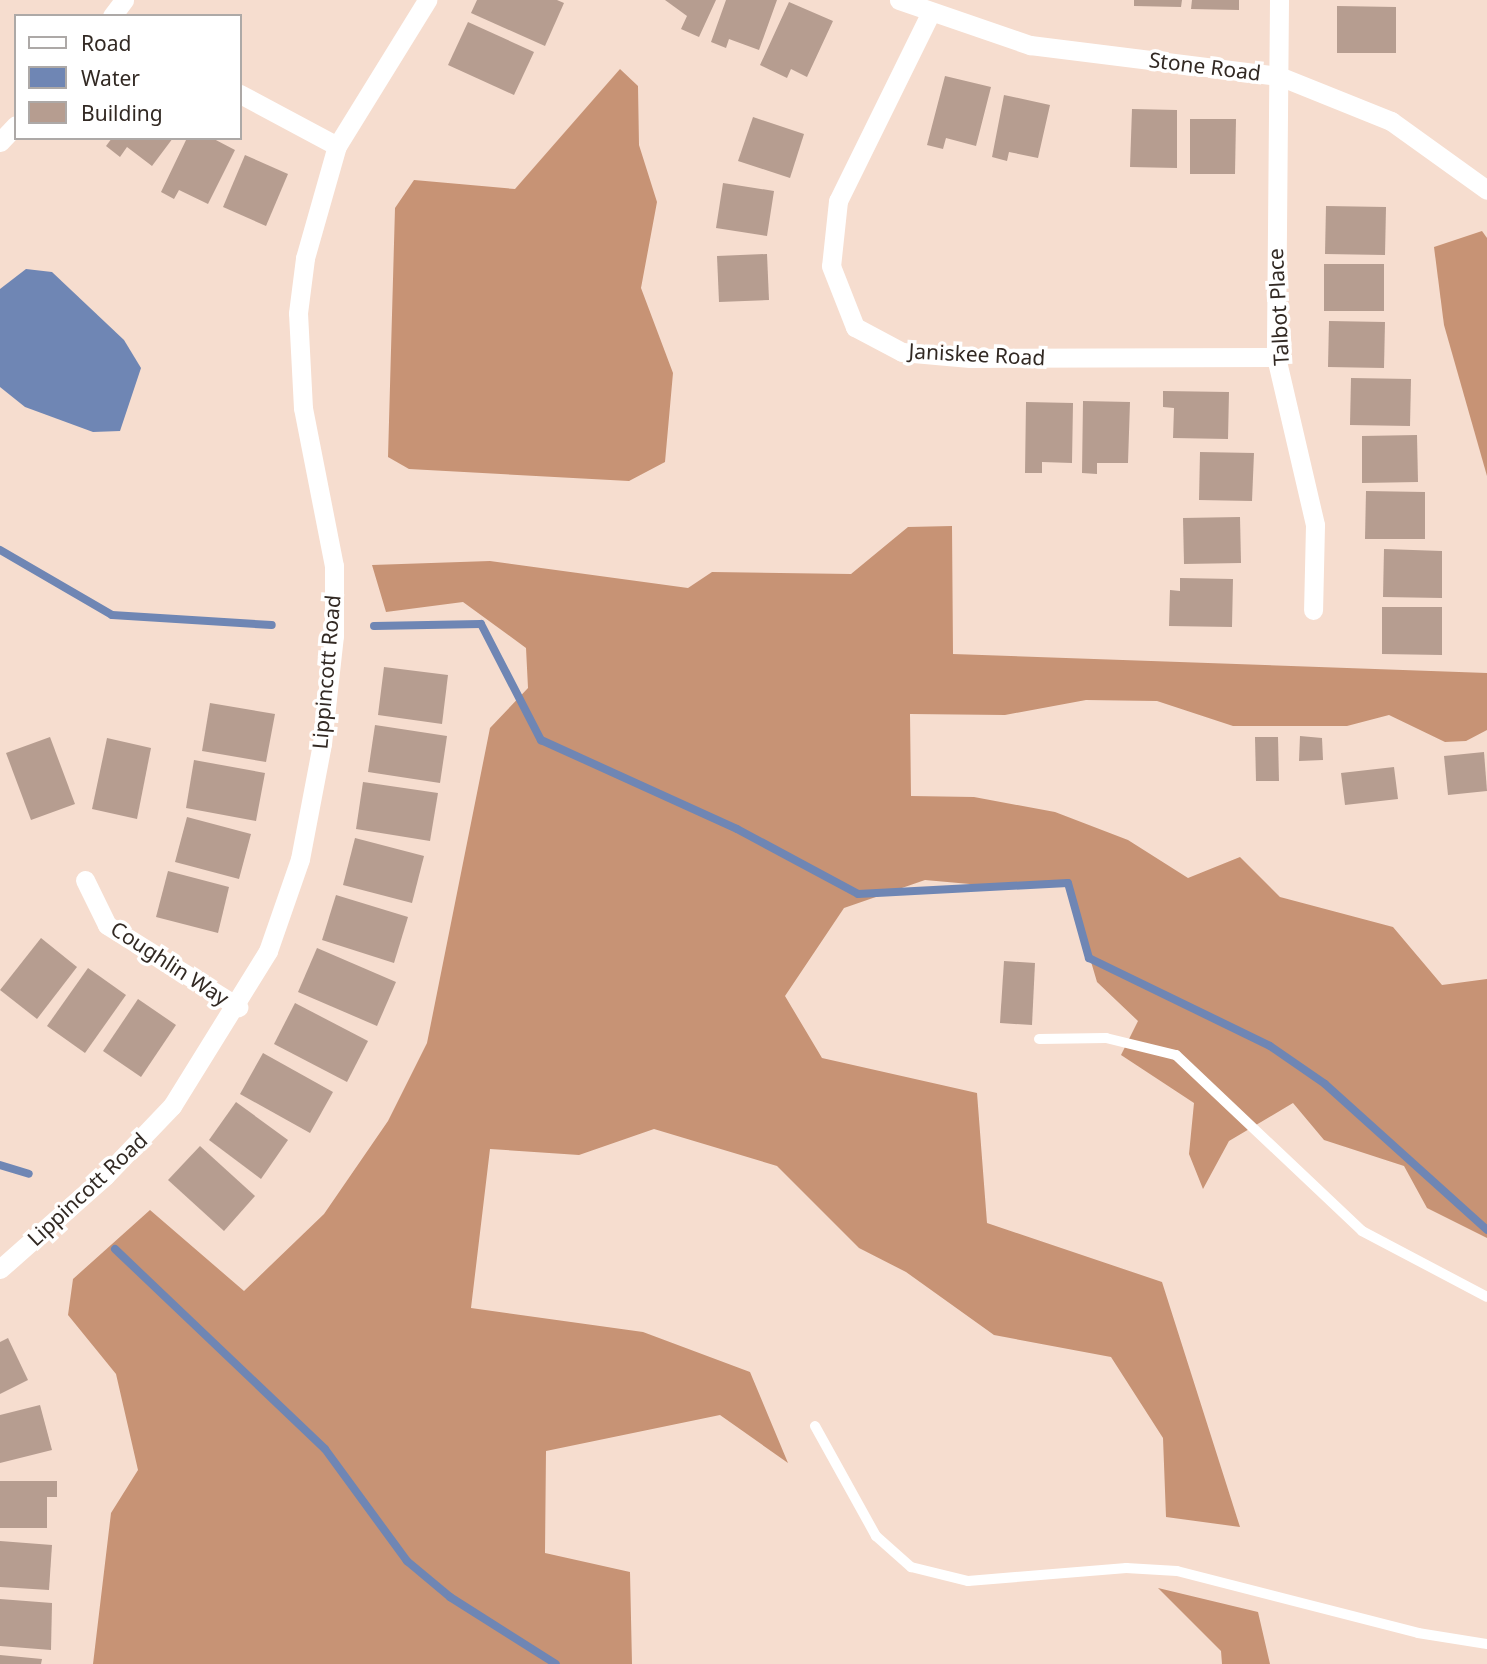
<!DOCTYPE html>
<style>
body{margin:0}
#map{position:relative;width:1487px;height:1664px;overflow:hidden;background:#f6ddcf;font-family:"Noto Sans",sans-serif}
div>[style]{position:absolute}
[style*='--x']{left:calc(var(--x)*1px);top:calc(var(--y)*1px);width:calc(var(--w)*1px);rotate:calc(var(--a)*1deg)}
.forest>*{inset:0;background:#c79375}
.water>*{inset:0;background:#6f86b4}
.stream>*{height:8px;margin:-4px;padding:0 4px;transform-origin:4px;border-radius:4px;background:#6f86b4}
.building>*{inset:0;background:#b69d90}
.service>*{height:10px;margin:-5px;padding:0 5px;transform-origin:5px;border-radius:5px;background:#fff}
.minor>*{height:19px;margin:-9.5px;padding:0 9.5px;transform-origin:9.5px;border-radius:9.5px;background:#fff}
span{translate:-50% -50%;white-space:nowrap;text-align:center;line-height:1.15;-webkit-text-stroke:7px #fff;paint-order:stroke}
.street-label{font-size:21px;color:#322923}
.legend{position:absolute;left:14px;top:14px;width:228px;height:126px;box-sizing:border-box;background:#fff;border:2px solid #ada9a7;margin:0;padding:9px 12px;list-style:none;font-size:21px;color:#322923}
.legend li{display:flex;align-items:center;gap:14px;height:35px}
.legend b{width:35px;border:2px solid #ada9a7}
</style>
<div id="map">
<div class="forest">
<i style="clip-path:polygon(620px 69px,638px 86px,639px 145px,657px 202px,641px 288px,673px 373px,665px 462px,629px 481px,409px 469px,388px 457px,395px 208px,414px 180px,515px 189px)"></i>
<i style="clip-path:polygon(1482px 231px,1487px 238px,1487px 476px,1444px 325px,1434px 247px)"></i>
<i style="clip-path:polygon(952px 526px,953px 654px,1487px 673px,1487px 730px,1466px 741px,1445px 742px,1389px 715px,1347px 726px,1233px 726px,1157px 701px,1086px 700px,1005px 715px,910px 714px,911px 796px,974px 797px,1055px 812px,1128px 840px,1188px 878px,1240px 857px,1280px 897px,1393px 927px,1442px 985px,1487px 979px,1487px 1238px,1427px 1208px,1404px 1166px,1324px 1140px,1293px 1103px,1229px 1141px,1203px 1189px,1189px 1154px,1194px 1103px,1121px 1055px,1138px 1021px,1097px 982px,1067px 880px,992px 886px,925px 880px,844px 908px,785px 996px,822px 1058px,977px 1093px,987px 1223px,1162px 1282px,1240px 1527px,1166px 1517px,1163px 1438px,1111px 1357px,994px 1335px,906px 1272px,859px 1248px,777px 1166px,654px 1129px,579px 1155px,490px 1149px,471px 1308px,643px 1332px,750px 1372px,788px 1463px,720px 1415px,546px 1451px,545px 1553px,630px 1572px,632px 1664px,93px 1664px,111px 1513px,138px 1470px,116px 1374px,68px 1315px,73px 1279px,150px 1210px,244px 1291px,324px 1214px,388px 1121px,427px 1043px,490px 728px,528px 688px,526px 648px,463px 602px,386px 612px,372px 565px,490px 561px,688px 588px,712px 572px,851px 574px,908px 527px)"></i>
<i style="clip-path:polygon(1158px 1588px,1258px 1612px,1270px 1664px,1222px 1664px,1221px 1651px)"></i>
</div>
<div class="water">
<i style="clip-path:polygon(26px 269px,52px 272px,124px 340px,141px 368px,120px 431px,93px 432px,25px 407px,0 387px,0 289px)"></i>
</div>
<div class="stream">
<i style="--x:0;--y:550;--w:129;--a:30.1"></i>
<i style="--x:112;--y:615;--w:160;--a:3.6"></i>
<i style="--x:374;--y:626;--w:107;--a:-1.1"></i>
<i style="--x:481;--y:624;--w:131;--a:62.7"></i>
<i style="--x:541;--y:740;--w:215;--a:24.4"></i>
<i style="--x:737;--y:829;--w:137;--a:28.2"></i>
<i style="--x:858;--y:894;--w:210;--a:-3"></i>
<i style="--x:1068;--y:883;--w:78;--a:74.4"></i>
<i style="--x:1089;--y:958;--w:201;--a:25.9"></i>
<i style="--x:1270;--y:1046;--w:67;--a:34.6"></i>
<i style="--x:1325;--y:1084;--w:218;--a:42"></i>
<i style="--x:0;--y:1165;--w:30;--a:17"></i>
<i style="--x:115;--y:1249;--w:290;--a:43.6"></i>
<i style="--x:325;--y:1449;--w:139;--a:53.8"></i>
<i style="--x:407;--y:1561;--w:56;--a:39.9"></i>
<i style="--x:450;--y:1597;--w:125;--a:32.3"></i>
</div>
<div class="building">
<i style="clip-path:polygon(477px 0,557px 0,564px 3px,545px 46px,471px 13px)"></i>
<i style="clip-path:polygon(665px 0,716px 0,699px 37px,681px 29px,687px 16px)"></i>
<i style="clip-path:polygon(726px 0,777px 0,759px 50px,729px 39px,726px 48px,711px 42px)"></i>
<i style="clip-path:polygon(1134px 0,1182px 0,1181px 7px,1134px 6px)"></i>
<i style="clip-path:polygon(1192px 0,1239px 0,1239px 10px,1191px 9px)"></i>
<i style="clip-path:polygon(789px 2px,833px 21px,807px 77px,791px 69px,787px 78px,760px 65px)"></i>
<i style="clip-path:polygon(1337px 6px,1396px 7px,1396px 53px,1337px 53px)"></i>
<i style="clip-path:polygon(468px 22px,534px 52px,514px 95px,448px 65px)"></i>
<i style="clip-path:polygon(945px 76px,991px 87px,976px 146px,946px 138px,943px 149px,927px 145px)"></i>
<i style="clip-path:polygon(1004px 95px,1050px 105px,1038px 158px,1009px 152px,1007px 161px,992px 157px)"></i>
<i style="clip-path:polygon(1132px 109px,1177px 110px,1177px 168px,1130px 167px)"></i>
<i style="clip-path:polygon(753px 117px,804px 134px,790px 178px,738px 161px)"></i>
<i style="clip-path:polygon(1190px 119px,1236px 119px,1235px 174px,1190px 174px)"></i>
<i style="clip-path:polygon(112px 138px,173px 138px,152px 166px,127px 147px,120px 157px,106px 146px)"></i>
<i style="clip-path:polygon(187px 138px,212px 138px,235px 150px,208px 204px,179px 190px,174px 199px,161px 192px)"></i>
<i style="clip-path:polygon(245px 155px,288px 174px,266px 226px,223px 207px)"></i>
<i style="clip-path:polygon(723px 183px,774px 191px,767px 236px,716px 228px)"></i>
<i style="clip-path:polygon(1326px 206px,1386px 207px,1385px 255px,1325px 254px)"></i>
<i style="clip-path:polygon(767px 254px,769px 300px,719px 302px,717px 256px)"></i>
<i style="clip-path:polygon(1324px 264px,1384px 264px,1384px 311px,1324px 311px)"></i>
<i style="clip-path:polygon(1329px 321px,1385px 322px,1384px 368px,1328px 367px)"></i>
<i style="clip-path:polygon(1351px 378px,1411px 379px,1410px 426px,1350px 425px)"></i>
<i style="clip-path:polygon(1163px 391px,1229px 392px,1228px 439px,1173px 438px,1174px 408px,1163px 407px)"></i>
<i style="clip-path:polygon(1083px 401px,1130px 402px,1128px 463px,1097px 463px,1097px 474px,1082px 473px)"></i>
<i style="clip-path:polygon(1026px 402px,1073px 403px,1072px 463px,1042px 462px,1042px 473px,1025px 473px)"></i>
<i style="clip-path:polygon(1417px 435px,1418px 482px,1362px 483px,1362px 436px)"></i>
<i style="clip-path:polygon(1200px 452px,1254px 453px,1252px 501px,1199px 500px)"></i>
<i style="clip-path:polygon(1366px 491px,1425px 492px,1425px 539px,1365px 539px)"></i>
<i style="clip-path:polygon(1240px 517px,1241px 563px,1184px 564px,1183px 518px)"></i>
<i style="clip-path:polygon(1384px 549px,1442px 551px,1442px 598px,1383px 597px)"></i>
<i style="clip-path:polygon(1180px 578px,1233px 579px,1232px 627px,1169px 626px,1170px 590px,1180px 591px)"></i>
<i style="clip-path:polygon(1382px 607px,1442px 607px,1442px 655px,1382px 654px)"></i>
<i style="clip-path:polygon(384px 667px,448px 675px,442px 724px,378px 715px)"></i>
<i style="clip-path:polygon(210px 703px,275px 714px,266px 762px,202px 751px)"></i>
<i style="clip-path:polygon(375px 725px,447px 736px,440px 783px,368px 772px)"></i>
<i style="clip-path:polygon(1300px 736px,1322px 738px,1323px 760px,1299px 761px)"></i>
<i style="clip-path:polygon(50px 737px,75px 804px,31px 820px,6px 753px)"></i>
<i style="clip-path:polygon(1255px 737px,1278px 737px,1279px 781px,1256px 781px)"></i>
<i style="clip-path:polygon(107px 738px,151px 748px,137px 819px,92px 809px)"></i>
<i style="clip-path:polygon(1484px 752px,1487px 791px,1448px 795px,1444px 756px)"></i>
<i style="clip-path:polygon(194px 760px,265px 773px,256px 821px,186px 808px)"></i>
<i style="clip-path:polygon(1394px 767px,1398px 799px,1345px 805px,1341px 773px)"></i>
<i style="clip-path:polygon(363px 782px,438px 793px,430px 841px,356px 829px)"></i>
<i style="clip-path:polygon(187px 817px,251px 834px,239px 879px,175px 862px)"></i>
<i style="clip-path:polygon(355px 838px,424px 856px,412px 903px,343px 885px)"></i>
<i style="clip-path:polygon(168px 871px,229px 887px,218px 933px,156px 917px)"></i>
<i style="clip-path:polygon(336px 895px,408px 917px,394px 963px,322px 940px)"></i>
<i style="clip-path:polygon(41px 938px,77px 967px,37px 1019px,0 990px)"></i>
<i style="clip-path:polygon(317px 948px,396px 982px,377px 1026px,298px 992px)"></i>
<i style="clip-path:polygon(1004px 961px,1035px 963px,1032px 1025px,1000px 1023px)"></i>
<i style="clip-path:polygon(88px 968px,126px 995px,85px 1053px,47px 1026px)"></i>
<i style="clip-path:polygon(138px 999px,176px 1025px,141px 1077px,103px 1051px)"></i>
<i style="clip-path:polygon(295px 1003px,368px 1041px,347px 1082px,274px 1044px)"></i>
<i style="clip-path:polygon(263px 1053px,333px 1092px,310px 1133px,240px 1094px)"></i>
<i style="clip-path:polygon(236px 1102px,288px 1140px,261px 1179px,209px 1140px)"></i>
<i style="clip-path:polygon(200px 1146px,255px 1196px,224px 1231px,168px 1180px)"></i>
<i style="clip-path:polygon(8px 1338px,28px 1380px,0 1394px,0 1342px)"></i>
<i style="clip-path:polygon(40px 1405px,52px 1450px,0 1463px,0 1415px)"></i>
<i style="clip-path:polygon(0 1481px,57px 1481px,57px 1497px,47px 1497px,47px 1528px,0 1528px)"></i>
<i style="clip-path:polygon(0 1541px,52px 1545px,49px 1590px,0 1587px)"></i>
<i style="clip-path:polygon(0 1599px,52px 1603px,51px 1650px,0 1646px)"></i>
<i style="clip-path:polygon(0 1655px,42px 1659px,41px 1664px,0 1664px)"></i>
</div>
<div class="service">
<i style="--x:1039;--y:1039;--w:67;--a:-0.9"></i>
<i style="--x:1106;--y:1038;--w:72;--a:13.7"></i>
<i style="--x:1176;--y:1055;--w:256;--a:43.4"></i>
<i style="--x:1362;--y:1231;--w:141;--a:27.8"></i>
<i style="--x:815;--y:1426;--w:126;--a:61"></i>
<i style="--x:876;--y:1536;--w:47;--a:41.5"></i>
<i style="--x:911;--y:1567;--w:59;--a:13.8"></i>
<i style="--x:968;--y:1581;--w:159;--a:-4.7"></i>
<i style="--x:1126;--y:1568;--w:51;--a:3.4"></i>
<i style="--x:1177;--y:1571;--w:249;--a:14.4"></i>
<i style="--x:1418;--y:1633;--w:70;--a:9.1"></i>
</div>
<div class="minor">
<i style="--x:899;--y:0;--w:139;--a:19"></i>
<i style="--x:1030;--y:45;--w:251;--a:7.1"></i>
<i style="--x:1279;--y:76;--w:121;--a:21.9"></i>
<i style="--x:1391;--y:121;--w:118;--a:35.7"></i>
<i style="--x:1279;--y:0;--w:357;--a:90.5"></i>
<i style="--x:1276;--y:357;--w:172;--a:76.9"></i>
<i style="--x:1315;--y:525;--w:85;--a:91.3"></i>
<i style="--x:930;--y:14;--w:208;--a:116.2"></i>
<i style="--x:838;--y:201;--w:65;--a:96.1"></i>
<i style="--x:831;--y:266;--w:66;--a:68.5"></i>
<i style="--x:855;--y:327;--w:53;--a:28"></i>
<i style="--x:902;--y:352;--w:68;--a:5"></i>
<i style="--x:970;--y:358;--w:306;--a:-0.2"></i>
<i style="--x:112;--y:16;--w:20;--a:-53"></i>
<i style="--x:240;--y:94;--w:110;--a:28.2"></i>
<i style="--x:0;--y:142;--w:23;--a:-47"></i>
<i style="--x:85;--y:880;--w:50;--a:63.9"></i>
<i style="--x:107;--y:925;--w:155;--a:32"></i>
<i style="--x:0;--y:1269;--w:140;--a:-41.5"></i>
<i style="--x:105;--y:1176;--w:97;--a:-46.3"></i>
<i style="--x:172;--y:1106;--w:182;--a:-58.2"></i>
<i style="--x:268;--y:951;--w:97;--a:-70.8"></i>
<i style="--x:300;--y:859;--w:117;--a:-79.2"></i>
<i style="--x:322;--y:744;--w:109;--a:-83.7"></i>
<i style="--x:334;--y:636;--w:70;--a:-90"></i>
<i style="--x:334;--y:566;--w:161;--a:-101.1"></i>
<i style="--x:303;--y:408;--w:95;--a:-93"></i>
<i style="--x:298;--y:313;--w:55;--a:-82.7"></i>
<i style="--x:305;--y:258;--w:116;--a:-74.1"></i>
<i style="--x:337;--y:146;--w:172;--a:-58.3"></i>
</div>
<div class="street-label">
<span style="left:1205px;top:66px;rotate:7deg">Stone Road</span>
<span style="left:1278px;top:307px;rotate:-93deg">Talbot Place</span>
<span style="left:977px;top:354px;rotate:3deg">Janiskee Road</span>
<span style="left:326px;top:672px;rotate:-85deg">Lippincott Road</span>
<span style="left:170px;top:963px;rotate:33deg">Coughlin Way</span>
<span style="left:87px;top:1189px;rotate:-43deg">Lippincott Road</span>
</div>
<ul class="legend">
<li><b style="height:9px;background:#fff"></b>Road</li>
<li><b style="height:19px;background:#6f86b4"></b>Water</li>
<li><b style="height:19px;background:#b69d90"></b>Building</li>
</ul>
</div>
